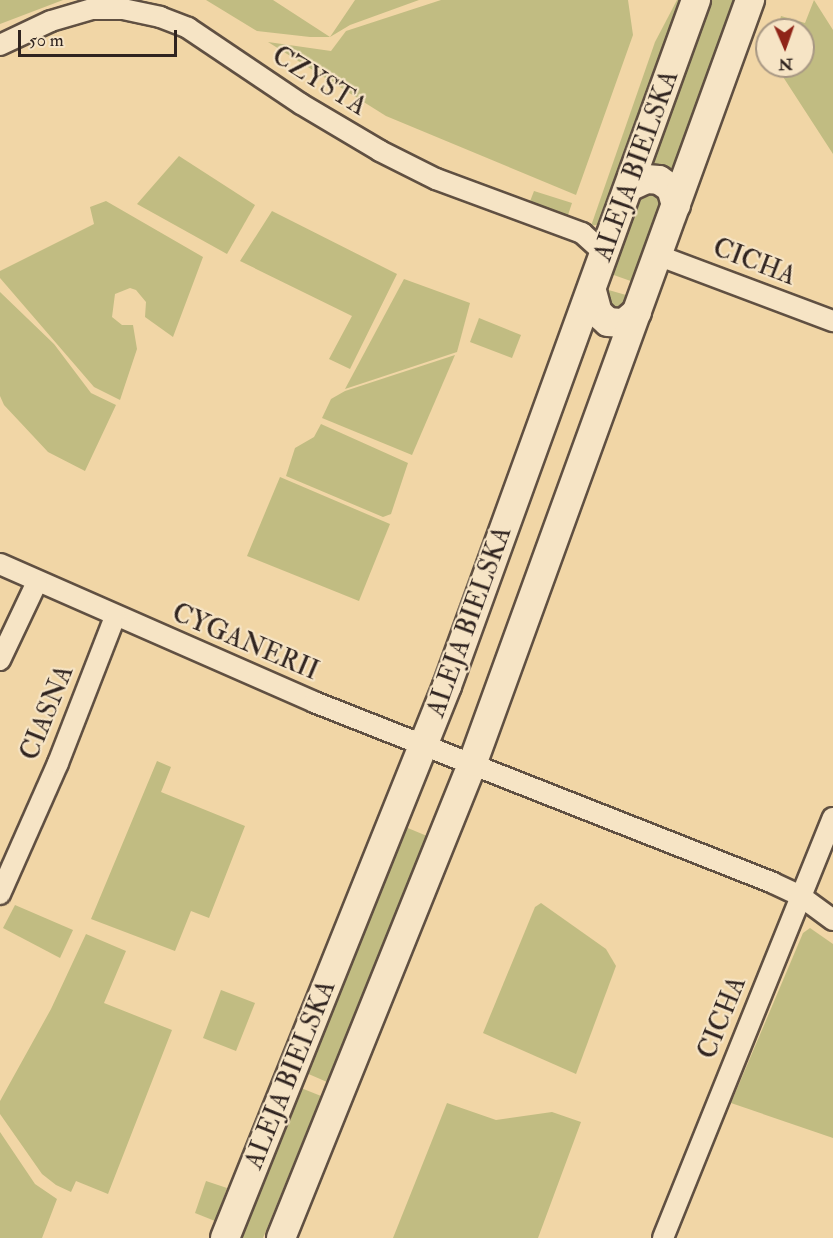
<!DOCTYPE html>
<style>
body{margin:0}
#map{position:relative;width:833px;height:1238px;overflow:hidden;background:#f1d6a6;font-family:"IM FELL Double Pica",serif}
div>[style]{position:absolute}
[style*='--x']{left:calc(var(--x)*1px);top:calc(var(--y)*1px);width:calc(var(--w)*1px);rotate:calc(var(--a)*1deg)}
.green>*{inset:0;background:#c1bc82}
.roads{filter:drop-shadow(2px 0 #605042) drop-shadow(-2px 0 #605042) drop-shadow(0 2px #605042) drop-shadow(0 -2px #605042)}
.minor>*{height:20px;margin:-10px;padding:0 10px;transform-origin:10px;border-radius:10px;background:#f6e4c5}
.secondary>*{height:28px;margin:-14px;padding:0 14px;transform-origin:14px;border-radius:14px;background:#f6e4c5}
span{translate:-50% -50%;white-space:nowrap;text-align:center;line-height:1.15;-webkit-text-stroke:4.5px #f6e4c5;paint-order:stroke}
.street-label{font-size:26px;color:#302420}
.north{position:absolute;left:755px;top:18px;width:60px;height:60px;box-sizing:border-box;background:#f6e4c5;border:2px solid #a79783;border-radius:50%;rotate:178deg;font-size:16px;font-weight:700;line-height:24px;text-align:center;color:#302420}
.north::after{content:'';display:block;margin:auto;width:21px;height:27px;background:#8f2418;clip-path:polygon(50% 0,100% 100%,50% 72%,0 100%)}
.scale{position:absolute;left:18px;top:30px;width:159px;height:27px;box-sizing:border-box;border:3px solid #302420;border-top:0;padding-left:8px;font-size:18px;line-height:21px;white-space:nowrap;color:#302420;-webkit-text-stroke:4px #f6e4c5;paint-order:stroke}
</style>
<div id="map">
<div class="green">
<i style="clip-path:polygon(0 0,63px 0,0 24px)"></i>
<i style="clip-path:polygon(206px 0,273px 0,330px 37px,355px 0,419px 0,350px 25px,330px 37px,310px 37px,257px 31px)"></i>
<i style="clip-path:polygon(441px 0,628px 0,633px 35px,576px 195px,386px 116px,268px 42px,331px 51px,346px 31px)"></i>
<i style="clip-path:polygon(677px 0,684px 0,601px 224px,591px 226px,655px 42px)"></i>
<i style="clip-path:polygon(710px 0,738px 0,677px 177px,650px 166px)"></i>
<i style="clip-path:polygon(814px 0,833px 30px,833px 154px,776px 66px,803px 66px,803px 30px,777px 30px,781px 16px,805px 23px)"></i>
<i style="clip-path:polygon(179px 156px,255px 205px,227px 254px,137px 204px)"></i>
<i style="clip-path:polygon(534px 191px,572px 203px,567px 218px,529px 204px)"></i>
<i style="clip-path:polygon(653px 192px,661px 196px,664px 206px,639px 284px,611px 274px,640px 194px)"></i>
<i style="clip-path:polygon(106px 201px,203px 257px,173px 337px,145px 317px,146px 302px,136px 290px,130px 288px,115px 294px,112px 317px,122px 325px,133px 325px,137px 349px,120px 400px,94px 387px,0 278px,0 271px,94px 224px,90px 207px)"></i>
<i style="clip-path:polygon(272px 211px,397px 274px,350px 369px,329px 359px,352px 316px,240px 261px)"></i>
<i style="clip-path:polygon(404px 279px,470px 303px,457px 352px,345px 389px)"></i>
<i style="clip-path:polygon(605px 289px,633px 297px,622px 312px,607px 309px)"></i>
<i style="clip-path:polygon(0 292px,54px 344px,91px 393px,116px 405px,85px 471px,48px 452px,4px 405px,0 396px)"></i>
<i style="clip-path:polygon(479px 318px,521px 335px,512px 358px,470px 342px)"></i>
<i style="clip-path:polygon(455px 355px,412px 455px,322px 418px,331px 399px,345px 391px)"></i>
<i style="clip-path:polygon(321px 424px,408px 463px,391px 514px,383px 517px,286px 476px,295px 448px,314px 437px)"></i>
<i style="clip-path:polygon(280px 477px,390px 524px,359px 601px,247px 556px)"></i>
<i style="clip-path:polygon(157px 761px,171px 767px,161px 792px,245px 826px,209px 918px,191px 911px,175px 951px,91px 919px)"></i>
<i style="clip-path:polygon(403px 826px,427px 836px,327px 1082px,304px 1072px)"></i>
<i style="clip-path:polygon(541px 903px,606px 949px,616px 966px,576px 1074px,483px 1033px,535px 907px)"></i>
<i style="clip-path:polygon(15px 905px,73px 930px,60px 958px,3px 928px)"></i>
<i style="clip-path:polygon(810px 928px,833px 944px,833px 1138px,731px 1103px,803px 933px)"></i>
<i style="clip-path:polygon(86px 934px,126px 951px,104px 1003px,172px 1030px,108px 1194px,76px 1181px,71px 1192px,56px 1185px,42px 1174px,0 1114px,0 1101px,51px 1009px)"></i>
<i style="clip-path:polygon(221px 990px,255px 1003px,236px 1051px,203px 1038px)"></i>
<i style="clip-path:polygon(296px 1086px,321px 1096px,263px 1238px,236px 1238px)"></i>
<i style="clip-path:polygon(447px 1103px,496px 1120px,552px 1112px,581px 1122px,538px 1238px,393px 1238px)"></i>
<i style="clip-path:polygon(0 1132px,35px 1184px,57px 1199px,42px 1238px,0 1238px)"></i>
<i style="clip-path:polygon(206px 1181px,227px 1188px,215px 1221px,195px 1213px)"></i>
</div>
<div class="roads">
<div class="minor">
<i style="--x:0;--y:45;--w:56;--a:-25.2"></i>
<i style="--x:51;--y:21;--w:43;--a:-16.3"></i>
<i style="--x:92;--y:9;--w:31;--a:0"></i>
<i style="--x:123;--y:9;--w:38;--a:12"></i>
<i style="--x:160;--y:17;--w:30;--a:21"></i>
<i style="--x:188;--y:28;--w:136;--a:33.9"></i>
<i style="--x:301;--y:104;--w:92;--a:30.7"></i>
<i style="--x:380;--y:151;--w:63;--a:26.6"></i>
<i style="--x:436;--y:179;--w:156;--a:20.3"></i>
<i style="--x:582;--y:233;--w:31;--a:42"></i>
<i style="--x:657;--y:255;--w:188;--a:20.6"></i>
<i style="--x:0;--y:564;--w:343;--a:23.7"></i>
<i style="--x:314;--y:702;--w:493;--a:21.5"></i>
<i style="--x:773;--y:883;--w:29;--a:25"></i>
<i style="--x:799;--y:895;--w:42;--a:36.3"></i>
<i style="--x:0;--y:660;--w:86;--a:-64.6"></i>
<i style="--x:0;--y:894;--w:143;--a:-66.1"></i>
<i style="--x:58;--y:763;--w:157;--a:-68.7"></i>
<i style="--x:663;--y:1238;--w:453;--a:-68"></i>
</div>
<div class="secondary">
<i style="--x:629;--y:187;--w:19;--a:-25"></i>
<i style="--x:646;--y:179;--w:13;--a:4"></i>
<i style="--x:659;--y:180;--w:14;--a:34"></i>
<i style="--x:671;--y:188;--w:18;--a:74"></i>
<i style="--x:592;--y:291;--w:23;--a:75"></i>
<i style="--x:598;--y:313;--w:13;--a:42"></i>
<i style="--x:608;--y:322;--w:16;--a:4"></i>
<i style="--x:624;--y:323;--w:17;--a:-40"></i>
<i style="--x:225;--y:1238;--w:595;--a:-68.09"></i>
<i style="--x:447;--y:686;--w:730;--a:-70.05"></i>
<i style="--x:281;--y:1238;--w:513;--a:-68.03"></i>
<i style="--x:473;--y:762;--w:811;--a:-70.02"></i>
</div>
</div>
<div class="street-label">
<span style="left:319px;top:82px;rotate:32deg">CZYSTA</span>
<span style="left:637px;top:166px;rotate:-70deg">ALEJA BIELSKA</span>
<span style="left:754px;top:263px;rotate:21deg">CICHA</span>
<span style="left:470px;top:622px;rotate:-70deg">ALEJA BIELSKA</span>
<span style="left:245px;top:643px;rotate:23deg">CYGANERII</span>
<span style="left:48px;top:713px;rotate:-68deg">CIASNA</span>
<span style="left:723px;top:1018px;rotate:-68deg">CICHA</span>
<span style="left:291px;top:1075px;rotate:-68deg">ALEJA BIELSKA</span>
</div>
<div class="north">N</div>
<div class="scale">50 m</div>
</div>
